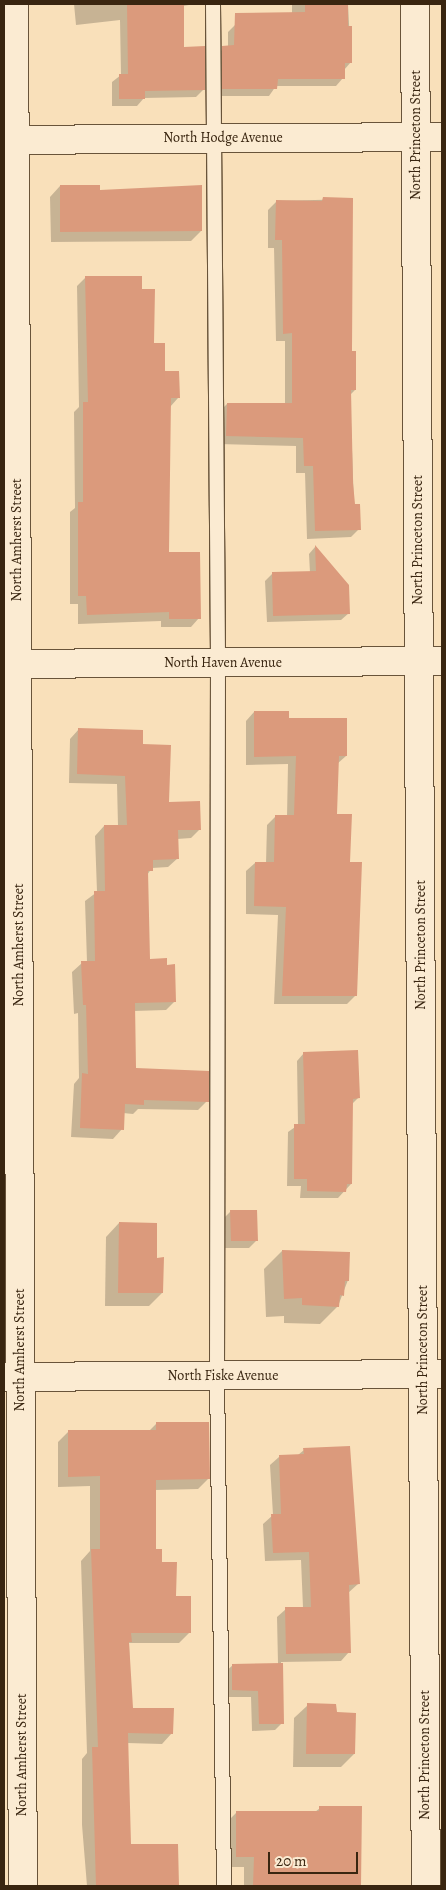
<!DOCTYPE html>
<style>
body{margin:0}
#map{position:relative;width:446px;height:1890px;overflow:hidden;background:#f9e0ba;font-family:Alegreya,serif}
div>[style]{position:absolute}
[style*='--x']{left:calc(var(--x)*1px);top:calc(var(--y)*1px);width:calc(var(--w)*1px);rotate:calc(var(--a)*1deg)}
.shadow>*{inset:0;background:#0003}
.building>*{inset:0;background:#db9a7c}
.roads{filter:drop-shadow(1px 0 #69543a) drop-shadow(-1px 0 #69543a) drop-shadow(0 1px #69543a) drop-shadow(0 -1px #69543a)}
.service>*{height:14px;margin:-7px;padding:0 7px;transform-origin:7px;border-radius:7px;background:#fbebd2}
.minor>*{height:28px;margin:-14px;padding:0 14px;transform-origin:14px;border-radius:14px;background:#fbebd2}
span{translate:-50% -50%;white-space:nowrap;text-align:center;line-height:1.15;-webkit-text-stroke:5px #fbebd2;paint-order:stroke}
.street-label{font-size:14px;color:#392510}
.frame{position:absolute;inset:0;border:5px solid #392510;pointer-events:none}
.scale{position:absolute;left:268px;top:1852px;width:90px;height:22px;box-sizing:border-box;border:2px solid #392510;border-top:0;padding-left:6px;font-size:15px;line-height:18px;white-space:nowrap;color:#392510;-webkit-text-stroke:4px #fbebd2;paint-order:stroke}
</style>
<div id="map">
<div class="shadow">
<i style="clip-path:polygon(74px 4px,195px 4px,183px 6px,183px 48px,204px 89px,196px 97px,144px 98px,137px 106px,112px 106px,112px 82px,121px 75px,120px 20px,76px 25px)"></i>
<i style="clip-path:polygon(292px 4px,348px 4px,351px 62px,344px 70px,343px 78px,336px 86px,276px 86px,269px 96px,216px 96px,215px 54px,228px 47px,228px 32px,235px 25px,292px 13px)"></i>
<i style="clip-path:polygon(60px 186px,98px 191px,201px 186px,201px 231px,191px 241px,51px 242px,50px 197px)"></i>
<i style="clip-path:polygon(352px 199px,351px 352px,355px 390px,350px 395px,354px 505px,359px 529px,351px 537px,307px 539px,305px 473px,296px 473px,296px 446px,218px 444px,219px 412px,227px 404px,285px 405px,285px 341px,276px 341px,274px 248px,268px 248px,268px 210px,277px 201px)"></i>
<i style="clip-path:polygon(86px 277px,141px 290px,153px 345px,178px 398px,170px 407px,168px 553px,199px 618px,191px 627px,161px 627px,161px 621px,78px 624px,78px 604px,70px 604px,70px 512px,75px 508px,74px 412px,79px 407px,77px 286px)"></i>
<i style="clip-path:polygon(315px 547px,349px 613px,341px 620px,267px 622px,265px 581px,272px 574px,310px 573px,309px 554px)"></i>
<i style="clip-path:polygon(254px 712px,287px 719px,346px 756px,337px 764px,336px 815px,349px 863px,355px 996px,347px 1004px,274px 1004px,278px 915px,246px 914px,246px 871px,255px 863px,266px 863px,267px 825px,276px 816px,287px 816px,288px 764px,246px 765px,246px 721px)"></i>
<i style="clip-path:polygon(79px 729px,142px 745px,168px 803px,200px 829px,191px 838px,177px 839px,178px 858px,168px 867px,152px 868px,147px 875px,149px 960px,175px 1001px,166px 1010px,134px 1011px,135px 1070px,207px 1101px,198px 1110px,138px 1109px,133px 1114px,123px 1113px,122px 1129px,113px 1139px,71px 1137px,74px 1084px,79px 1078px,78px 1013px,74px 1014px,72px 972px,82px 963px,87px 962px,85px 901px,97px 892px,95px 836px,104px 826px,118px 826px,117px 784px,69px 783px,70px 739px)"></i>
<i style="clip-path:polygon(304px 1053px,358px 1098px,352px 1104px,351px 1184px,338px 1198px,300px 1198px,301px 1186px,287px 1186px,288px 1132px,298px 1125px,297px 1061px)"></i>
<i style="clip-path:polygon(231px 1211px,256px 1241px,249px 1248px,224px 1248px,224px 1218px)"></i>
<i style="clip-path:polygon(119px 1223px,156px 1259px,162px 1293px,149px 1306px,105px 1306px,106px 1237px)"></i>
<i style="clip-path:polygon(282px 1251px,348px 1280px,338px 1306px,320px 1324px,284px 1323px,284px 1316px,266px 1317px,264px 1269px)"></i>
<i style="clip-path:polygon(156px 1424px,208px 1479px,198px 1489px,155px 1490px,155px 1550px,190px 1632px,179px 1643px,129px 1643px,131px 1709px,172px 1733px,162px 1744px,127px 1743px,130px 1845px,177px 1846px,178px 1886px,87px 1886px,82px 1825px,82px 1759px,87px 1753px,81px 1561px,90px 1551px,90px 1486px,58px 1487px,58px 1442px,69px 1431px,149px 1431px)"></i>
<i style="clip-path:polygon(304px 1450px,358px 1584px,348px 1593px,349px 1652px,341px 1661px,281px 1662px,282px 1723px,275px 1730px,252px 1731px,251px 1697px,225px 1697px,225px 1672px,233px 1665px,278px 1664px,277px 1617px,286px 1609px,303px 1608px,301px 1560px,265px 1561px,263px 1524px,273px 1515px,270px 1465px,279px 1457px,298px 1455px)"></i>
<i style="clip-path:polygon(308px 1705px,335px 1714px,354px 1754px,341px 1767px,293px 1767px,294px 1718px)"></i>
<i style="clip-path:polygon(320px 1808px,346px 1857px,346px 1886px,244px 1886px,244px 1867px,226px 1867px,226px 1823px,236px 1813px,315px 1812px)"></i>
</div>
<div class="building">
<i style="clip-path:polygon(127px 4px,184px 4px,184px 47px,205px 46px,205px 90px,145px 91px,145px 99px,119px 99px,119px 74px,128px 74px)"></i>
<i style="clip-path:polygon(305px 4px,348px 4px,348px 26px,352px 26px,352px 63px,345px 63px,345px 79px,278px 79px,277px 89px,222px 89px,222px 46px,234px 45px,235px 13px,305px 12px)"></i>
<i style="clip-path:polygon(60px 185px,100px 185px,100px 190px,202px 185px,202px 231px,60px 232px)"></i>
<i style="clip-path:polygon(323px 197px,353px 198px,352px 351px,356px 351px,356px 390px,351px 390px,353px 483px,355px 504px,360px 504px,361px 530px,315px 531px,313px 466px,304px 466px,303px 438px,226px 436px,227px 403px,292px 403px,292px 333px,283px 334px,282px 240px,275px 240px,276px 200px,322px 201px)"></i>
<i style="clip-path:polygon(85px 276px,142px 276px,142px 289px,155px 289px,154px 343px,165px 343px,165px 371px,179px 371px,180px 398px,171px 398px,169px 552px,200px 552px,201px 619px,169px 619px,169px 612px,87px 615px,86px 596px,78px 596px,78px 502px,83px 502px,83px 402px,88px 402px)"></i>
<i style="clip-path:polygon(315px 545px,349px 585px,350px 614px,273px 616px,272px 572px,316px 571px)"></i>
<i style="clip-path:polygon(254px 711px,289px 711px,289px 718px,347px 718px,347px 756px,339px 756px,337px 814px,352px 814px,350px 862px,362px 862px,357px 996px,282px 996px,286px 907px,254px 906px,255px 862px,274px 862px,275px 815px,294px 815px,296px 756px,254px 757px)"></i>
<i style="clip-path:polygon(78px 728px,143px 730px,143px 744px,171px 745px,169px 802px,200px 801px,201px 830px,178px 830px,179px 859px,153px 860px,153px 871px,148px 871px,150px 959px,167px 958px,167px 965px,175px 964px,176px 1002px,135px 1003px,136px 1068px,209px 1071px,209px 1102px,144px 1100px,144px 1105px,125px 1104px,124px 1130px,80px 1128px,82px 1073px,88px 1074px,86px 1005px,83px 1005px,81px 961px,95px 961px,94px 891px,105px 891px,104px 825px,127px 825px,125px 776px,77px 774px)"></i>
<i style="clip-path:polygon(358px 1050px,360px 1098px,353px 1099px,352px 1184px,347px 1184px,346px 1192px,307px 1191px,307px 1179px,294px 1179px,294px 1124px,305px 1124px,303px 1052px)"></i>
<i style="clip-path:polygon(230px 1210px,257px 1210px,258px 1241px,231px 1241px)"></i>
<i style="clip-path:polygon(119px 1222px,157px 1223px,157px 1258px,164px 1257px,163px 1293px,118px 1293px)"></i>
<i style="clip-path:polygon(282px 1250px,350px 1252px,349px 1281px,345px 1281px,344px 1296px,340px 1295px,339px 1307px,302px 1305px,302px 1298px,284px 1299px)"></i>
<i style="clip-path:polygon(156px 1422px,209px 1422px,210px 1479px,156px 1480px,156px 1549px,162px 1549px,162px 1562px,177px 1562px,176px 1596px,191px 1596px,191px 1633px,131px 1633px,132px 1642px,129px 1642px,133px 1708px,174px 1708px,173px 1734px,128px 1733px,131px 1844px,178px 1844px,179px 1886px,96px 1886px,92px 1747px,98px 1747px,91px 1549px,100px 1549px,100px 1476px,68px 1477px,68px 1430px,156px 1430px)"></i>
<i style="clip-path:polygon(350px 1446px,360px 1584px,349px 1585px,351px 1653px,286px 1654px,285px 1607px,311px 1607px,309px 1552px,273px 1553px,271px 1514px,281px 1514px,279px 1455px,304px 1454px,303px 1448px)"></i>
<i style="clip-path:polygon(283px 1663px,284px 1724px,259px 1724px,258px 1691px,232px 1690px,232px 1664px)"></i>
<i style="clip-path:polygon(307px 1703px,336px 1704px,337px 1712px,356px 1713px,355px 1754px,306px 1754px)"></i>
<i style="clip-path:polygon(319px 1806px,362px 1806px,361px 1886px,253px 1886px,254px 1857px,236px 1857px,236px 1811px,319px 1811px)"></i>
</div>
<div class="roads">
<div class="service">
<i style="--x:213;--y:4;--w:658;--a:89.56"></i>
<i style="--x:218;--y:662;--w:714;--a:90.08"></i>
<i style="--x:217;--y:1376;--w:510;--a:89.21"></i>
</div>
<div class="minor">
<i style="--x:14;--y:4;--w:1882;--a:89.73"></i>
<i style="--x:415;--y:4;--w:1882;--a:89.67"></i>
<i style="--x:4;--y:140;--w:438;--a:-0.4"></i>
<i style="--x:4;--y:664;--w:438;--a:-0.4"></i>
<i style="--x:4;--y:1377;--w:438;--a:-0.4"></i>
</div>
</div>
<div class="street-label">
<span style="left:416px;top:135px;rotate:-90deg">North Princeton Street</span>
<span style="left:223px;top:138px">North Hodge Avenue</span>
<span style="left:17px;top:540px;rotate:-90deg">North Amherst Street</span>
<span style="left:418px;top:540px;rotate:-90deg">North Princeton Street</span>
<span style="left:223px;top:663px">North Haven Avenue</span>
<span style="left:19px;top:945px;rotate:-90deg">North Amherst Street</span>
<span style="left:421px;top:945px;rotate:-90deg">North Princeton Street</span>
<span style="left:20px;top:1350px;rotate:-90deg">North Amherst Street</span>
<span style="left:423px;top:1350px;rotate:-90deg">North Princeton Street</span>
<span style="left:223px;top:1376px">North Fiske Avenue</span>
<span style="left:22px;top:1755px;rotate:-90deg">North Amherst Street</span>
<span style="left:425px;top:1755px;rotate:-90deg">North Princeton Street</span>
</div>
<div class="frame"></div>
<div class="scale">20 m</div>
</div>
